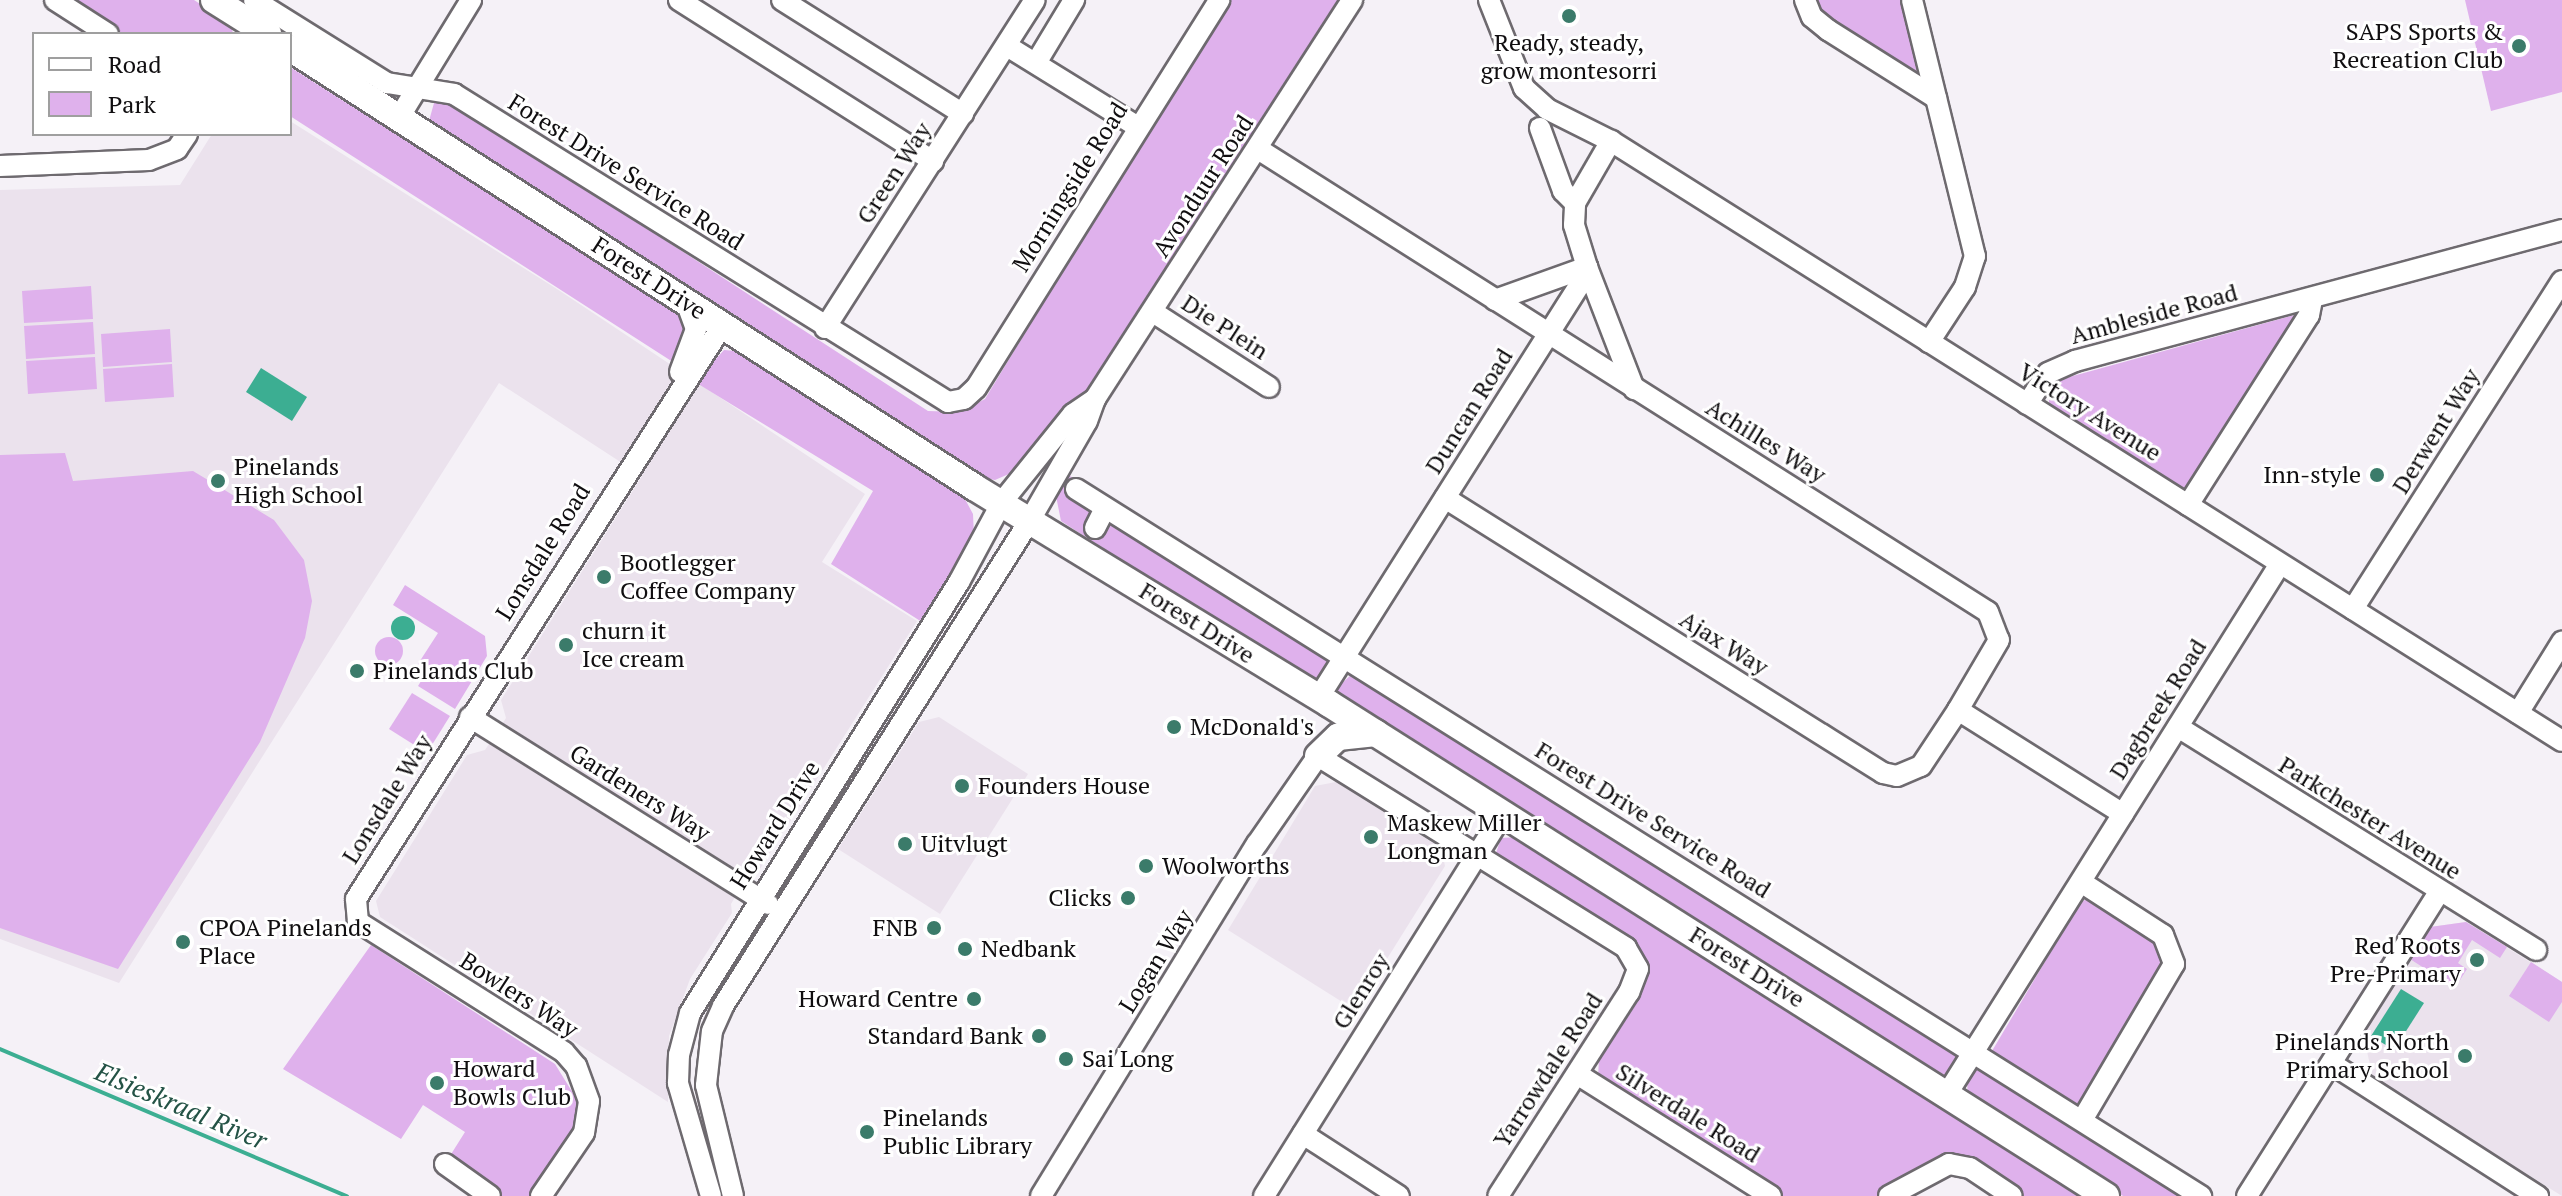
<!DOCTYPE html>
<style>
body{margin:0}
#map{position:relative;width:2562px;height:1196px;overflow:hidden;background:#f5f1f7;font-family:"PT Serif",serif}
div>[style]{position:absolute}
[style*='--x']{left:calc(var(--x)*1px);top:calc(var(--y)*1px);width:calc(var(--w)*1px);rotate:calc(var(--a)*1deg)}
.built>*{inset:0;background:#ebe2ed}
.green>*{inset:0;background:#dfb1ec}
.round{border-radius:50%}
.water>*{inset:0;background:#3cae92}
.stream>*{height:4px;margin:-2px;padding:0 2px;transform-origin:2px;border-radius:2px;background:#3cae92}
.roads{filter:drop-shadow(2px 0 #6e6a6f) drop-shadow(-2px 0 #6e6a6f) drop-shadow(0 2px #6e6a6f) drop-shadow(0 -2px #6e6a6f)}
.minor>*{height:20px;margin:-10px;padding:0 10px;transform-origin:10px;border-radius:10px;background:#fff}
.major>*{height:26px;margin:-13px;padding:0 13px;transform-origin:13px;border-radius:13px;background:#fff}
.dots>*{width:22px;height:22px;translate:-50% -50%;box-sizing:border-box;border:4px solid #fff;border-radius:50%}
span{translate:-50% -50%;white-space:nowrap;text-align:center;line-height:1.15;-webkit-text-stroke:6px #fff;paint-order:stroke}
.poi-label{font-size:24px;color:#100e10}
.right{translate:-100% -50%;text-align:right}
.left{translate:0 -50%;text-align:left}
.street-label{font-size:24px;color:#100e10}
.water-label{font-size:26px;color:#245346;font-style:italic}
.legend{position:absolute;left:32px;top:32px;width:260px;height:104px;box-sizing:border-box;background:#fff;border:2px solid #9f9f9f;margin:0;padding:10px 14px;list-style:none;font-size:24px;color:#100e10}
.legend li{display:flex;align-items:center;gap:16px;height:40px}
.legend b{width:40px;border:2px solid #9f9f9f}
</style>
<div id="map">
<div class="built">
<i style="clip-path:polygon(290px 121px,557px 289px,865px 494px,822px 562px,917px 621px,760px 869px,750px 872px,731px 904px,732px 913px,690px 979px,669px 1036px,668px 1102px,380px 917px,376px 901px,467px 755px,485px 750px,506px 718px,501px 700px,642px 476px,499px 383px,119px 983px,0 939px,0 190px,180px 185px,212px 134px,290px 134px)"></i>
<i style="clip-path:polygon(939px 717px,1028px 774px,940px 914px,838px 849px,919px 722px)"></i>
<i style="clip-path:polygon(1336px 782px,1441px 848px,1445px 866px,1355px 1010px,1228px 930px,1315px 786px)"></i>
<i style="clip-path:polygon(2466px 922px,2562px 982px,2562px 1196px,2373px 1078px,2363px 1034px,2430px 927px)"></i>
</div>
<div class="green">
<i style="clip-path:polygon(69px 0,194px 0,231px 24px,233px 34px,121px 34px)"></i>
<i style="clip-path:polygon(1227px 0,1343px 0,1098px 380px,1018px 470px,995px 480px,984px 478px,429px 121px,434px 103px,454px 103px,928px 411px,960px 412px,985px 399px)"></i>
<i style="clip-path:polygon(1811px 0,1908px 0,1922px 75px,1917px 78px,1830px 25px)"></i>
<i style="clip-path:polygon(2465px 0,2562px 0,2562px 92px,2491px 111px)"></i>
<i style="clip-path:polygon(290px 67px,686px 319px,689px 328px,676px 364px,290px 116px)"></i>
<i style="clip-path:polygon(91px 286px,93px 319px,24px 323px,22px 291px)"></i>
<i style="clip-path:polygon(2298px 314px,2186px 491px,2177px 490px,2049px 405px,2049px 389px,2062px 379px)"></i>
<i style="clip-path:polygon(93px 322px,95px 354px,26px 359px,24px 326px)"></i>
<i style="clip-path:polygon(170px 329px,172px 362px,103px 367px,101px 334px)"></i>
<i style="clip-path:polygon(724px 350px,736px 351px,955px 489px,966px 501px,973px 514px,974px 536px,925px 624px,831px 564px,873px 491px,695px 382px)"></i>
<i style="clip-path:polygon(95px 357px,97px 389px,28px 394px,26px 361px)"></i>
<i style="clip-path:polygon(172px 364px,174px 397px,105px 402px,103px 369px)"></i>
<i style="clip-path:polygon(65px 453px,73px 481px,193px 471px,274px 520px,304px 560px,312px 601px,305px 638px,260px 742px,118px 969px,0 928px,0 455px)"></i>
<i style="clip-path:polygon(1066px 474px,1108px 496px,1098px 510px,1333px 659px,1319px 681px,1308px 682px,1061px 521px,1055px 491px)"></i>
<i style="clip-path:polygon(405px 585px,485px 636px,487px 656px,455px 709px,418px 686px,426px 673px,416px 667px,438px 633px,393px 605px)"></i>
<i class="round" style="left:375px;top:637px;width:28px;height:28px"></i>
<i style="clip-path:polygon(1353px 673px,1956px 1050px,1959px 1058px,1951px 1076px,1944px 1079px,1337px 695px,1338px 687px)"></i>
<i style="clip-path:polygon(412px 693px,450px 716px,427px 753px,389px 729px)"></i>
<i style="clip-path:polygon(1519px 837px,2085px 1196px,2023px 1196px,1962px 1163px,1891px 1196px,1779px 1196px,1598px 1077px,1599px 1059px,1639px 993px,1642px 973px,1495px 856px,1501px 838px)"></i>
<i style="clip-path:polygon(2095px 898px,2170px 947px,2172px 956px,2083px 1112px,1993px 1057px,1992px 1051px,2081px 901px)"></i>
<i style="clip-path:polygon(2466px 922px,2507px 947px,2500px 958px,2472px 940px,2458px 963px,2467px 969px,2455px 988px,2410px 959px,2430px 927px)"></i>
<i style="clip-path:polygon(371px 945px,555px 1064px,576px 1098px,581px 1129px,536px 1196px,498px 1196px,448px 1159px,465px 1132px,423px 1105px,401px 1139px,283px 1069px)"></i>
<i style="clip-path:polygon(2531px 962px,2562px 982px,2562px 1002px,2549px 1022px,2509px 996px)"></i>
<i style="clip-path:polygon(1986px 1067px,2188px 1196px,2123px 1196px,1968px 1098px,1967px 1082px,1973px 1071px)"></i>
</div>
<div class="water">
<i style="clip-path:polygon(261px 368px,307px 397px,292px 421px,246px 392px)"></i>
<i class="round" style="left:391px;top:616px;width:24px;height:24px"></i>
<i style="clip-path:polygon(2401px 989px,2424px 1003px,2394px 1050px,2371px 1036px)"></i>
</div>
<div class="stream">
<i style="--x:0;--y:1049;--w:377;--a:23"></i>
</div>
<div class="roads">
<div class="minor">
<i style="--x:55;--y:0;--w:63;--a:32.7"></i>
<i style="--x:254;--y:0;--w:157;--a:32"></i>
<i style="--x:387;--y:83;--w:68;--a:9.3"></i>
<i style="--x:454;--y:94;--w:582;--a:31.94"></i>
<i style="--x:948;--y:402;--w:16;--a:-11"></i>
<i style="--x:964;--y:399;--w:16;--a:-43"></i>
<i style="--x:976;--y:388;--w:458;--a:-57.9"></i>
<i style="--x:679;--y:0;--w:301;--a:32.4"></i>
<i style="--x:782;--y:0;--w:214;--a:32.2"></i>
<i style="--x:1489;--y:0;--w:95;--a:68.3"></i>
<i style="--x:1524;--y:88;--w:31;--a:42"></i>
<i style="--x:1547;--y:109;--w:72;--a:26.6"></i>
<i style="--x:1611;--y:141;--w:1124;--a:32.25"></i>
<i style="--x:1805;--y:0;--w:18;--a:68"></i>
<i style="--x:1812;--y:17;--w:21;--a:39"></i>
<i style="--x:1828;--y:30;--w:128;--a:32.2"></i>
<i style="--x:1912;--y:0;--w:264;--a:76.2"></i>
<i style="--x:1975;--y:256;--w:33;--a:108"></i>
<i style="--x:1965;--y:287;--w:66;--a:123.2"></i>
<i style="--x:1007;--y:46;--w:154;--a:31.7"></i>
<i style="--x:1036;--y:63;--w:74;--a:-58.9"></i>
<i style="--x:400;--y:116;--w:136;--a:-58.5"></i>
<i style="--x:1540;--y:128;--w:67;--a:69.9"></i>
<i style="--x:1563;--y:191;--w:17;--a:45"></i>
<i style="--x:1258;--y:149;--w:864;--a:32.38"></i>
<i style="--x:1988;--y:612;--w:30;--a:69"></i>
<i style="--x:1999;--y:640;--w:81;--a:120.4"></i>
<i style="--x:1958;--y:710;--w:195;--a:32.2"></i>
<i style="--x:0;--y:166;--w:149;--a:-2.3"></i>
<i style="--x:149;--y:160;--w:30;--a:-21"></i>
<i style="--x:177;--y:149;--w:18;--a:-56"></i>
<i style="--x:1495;--y:300;--w:98;--a:-19.7"></i>
<i style="--x:1587;--y:267;--w:131;--a:68.9"></i>
<i style="--x:1153;--y:312;--w:138;--a:32.9"></i>
<i style="--x:825;--y:328;--w:389;--a:-57.4"></i>
<i style="--x:680;--y:372;--w:46;--a:-69.6"></i>
<i style="--x:696;--y:329;--w:30;--a:-110"></i>
<i style="--x:2027;--y:404;--w:37;--a:-56"></i>
<i style="--x:2048;--y:373;--w:30;--a:-24"></i>
<i style="--x:2075;--y:361;--w:504;--a:-15.06"></i>
<i style="--x:1076;--y:489;--w:1329;--a:32.15"></i>
<i style="--x:1445;--y:498;--w:517;--a:32.12"></i>
<i style="--x:1883;--y:773;--w:14;--a:12"></i>
<i style="--x:1897;--y:776;--w:26;--a:-23"></i>
<i style="--x:1921;--y:766;--w:67;--a:-56.5"></i>
<i style="--x:2188;--y:505;--w:225;--a:-57.5"></i>
<i style="--x:2309;--y:315;--w:16;--a:-79"></i>
<i style="--x:1095;--y:528;--w:22;--a:-63"></i>
<i style="--x:2353;--y:609;--w:389;--a:-57.5"></i>
<i style="--x:1319;--y:697;--w:491;--a:-57.7"></i>
<i style="--x:1581;--y:282;--w:16;--a:-68"></i>
<i style="--x:1587;--y:267;--w:44;--a:-107.2"></i>
<i style="--x:1574;--y:225;--w:22;--a:-87"></i>
<i style="--x:1575;--y:203;--w:72;--a:-59.9"></i>
<i style="--x:2518;--y:713;--w:84;--a:-58.2"></i>
<i style="--x:470;--y:717;--w:352;--a:32.1"></i>
<i style="--x:2178;--y:727;--w:422;--a:31.9"></i>
<i style="--x:2081;--y:882;--w:98;--a:32.9"></i>
<i style="--x:2163;--y:935;--w:31;--a:69"></i>
<i style="--x:2174;--y:964;--w:181;--a:120.5"></i>
<i style="--x:2332;--y:1064;--w:245;--a:32.7"></i>
<i style="--x:1577;--y:1074;--w:229;--a:32.2"></i>
<i style="--x:1947;--y:1094;--w:626;--a:-57.86"></i>
<i style="--x:1303;--y:1134;--w:114;--a:32.9"></i>
<i style="--x:445;--y:1164;--w:55;--a:35.4"></i>
<i style="--x:541;--y:1196;--w:76;--a:-55.7"></i>
<i style="--x:584;--y:1133;--w:32;--a:-81"></i>
<i style="--x:589;--y:1101;--w:37;--a:-110"></i>
<i style="--x:576;--y:1066;--w:18;--a:-131"></i>
<i style="--x:564;--y:1052;--w:244;--a:-147.7"></i>
<i style="--x:358;--y:922;--w:23;--a:-95"></i>
<i style="--x:356;--y:899;--w:680;--a:-57.43"></i>
<i style="--x:711;--y:1196;--w:118;--a:-106.3"></i>
<i style="--x:678;--y:1083;--w:28;--a:-88"></i>
<i style="--x:679;--y:1055;--w:43;--a:-75.3"></i>
<i style="--x:690;--y:1013;--w:508;--a:-58.03"></i>
<i style="--x:959;--y:582;--w:91;--a:-61.7"></i>
<i style="--x:1002;--y:502;--w:113;--a:-51.1"></i>
<i style="--x:1073;--y:414;--w:27;--a:-34"></i>
<i style="--x:733;--y:1196;--w:114;--a:-103.7"></i>
<i style="--x:706;--y:1085;--w:54;--a:-83.7"></i>
<i style="--x:712;--y:1031;--w:27;--a:-66"></i>
<i style="--x:723;--y:1006;--w:575;--a:-57.72"></i>
<i style="--x:1030;--y:520;--w:114;--a:-60.1"></i>
<i style="--x:1087;--y:421;--w:23;--a:-70"></i>
<i style="--x:1095;--y:399;--w:475;--a:-57.2"></i>
<i style="--x:1041;--y:1196;--w:413;--a:-58.5"></i>
<i style="--x:1257;--y:844;--w:107;--a:-55.3"></i>
<i style="--x:1318;--y:756;--w:363;--a:31.9"></i>
<i style="--x:1626;--y:948;--w:24;--a:60"></i>
<i style="--x:1638;--y:969;--w:25;--a:111"></i>
<i style="--x:1629;--y:992;--w:242;--a:122.7"></i>
<i style="--x:1264;--y:1196;--w:451;--a:-58"></i>
<i style="--x:1889;--y:1196;--w:68;--a:-28.1"></i>
<i style="--x:1949;--y:1164;--w:21;--a:11"></i>
<i style="--x:1970;--y:1168;--w:50;--a:33.7"></i>
<i style="--x:2247;--y:1196;--w:360;--a:-57.7"></i>
</div>
<div class="major">
<i style="--x:214;--y:0;--w:64;--a:32.2"></i>
<i style="--x:290;--y:48;--w:813;--a:32.69"></i>
<i style="--x:974;--y:487;--w:415;--a:31.4"></i>
<i style="--x:1328;--y:703;--w:921;--a:32.36"></i>
<i style="--x:1318;--y:756;--w:28;--a:-44"></i>
<i style="--x:1338;--y:737;--w:38;--a:-6"></i>
</div>
</div>
<div class="dots">
<i style="left:1569px;top:16px;background:#3b7b6a"></i>
<i style="left:2519px;top:46px;background:#3b7b6a"></i>
<i style="left:2377px;top:475px;background:#3b7b6a"></i>
<i style="left:218px;top:481px;background:#3b7b6a"></i>
<i style="left:604px;top:577px;background:#3b7b6a"></i>
<i style="left:566px;top:645px;background:#3b7b6a"></i>
<i style="left:357px;top:671px;background:#3b7b6a"></i>
<i style="left:1174px;top:727px;background:#3b7b6a"></i>
<i style="left:962px;top:786px;background:#3b7b6a"></i>
<i style="left:1371px;top:837px;background:#3b7b6a"></i>
<i style="left:905px;top:844px;background:#3b7b6a"></i>
<i style="left:1146px;top:866px;background:#3b7b6a"></i>
<i style="left:1128px;top:898px;background:#3b7b6a"></i>
<i style="left:934px;top:928px;background:#3b7b6a"></i>
<i style="left:183px;top:942px;background:#3b7b6a"></i>
<i style="left:965px;top:949px;background:#3b7b6a"></i>
<i style="left:2477px;top:960px;background:#3b7b6a"></i>
<i style="left:974px;top:999px;background:#3b7b6a"></i>
<i style="left:1039px;top:1036px;background:#3b7b6a"></i>
<i style="left:2465px;top:1056px;background:#3b7b6a"></i>
<i style="left:1066px;top:1059px;background:#3b7b6a"></i>
<i style="left:437px;top:1083px;background:#3b7b6a"></i>
<i style="left:867px;top:1132px;background:#3b7b6a"></i>
</div>
<div class="poi-label">
<span class="right" style="left:2503px;top:46px">SAPS Sports &amp;<br>Recreation Club</span>
<span style="left:1569px;top:57px">Ready, steady,<br>grow montesorri</span>
<span class="left" style="left:234px;top:481px">Pinelands<br>High School</span>
<span class="right" style="left:2361px;top:475px">Inn-style</span>
<span class="left" style="left:620px;top:577px">Bootlegger<br>Coffee Company</span>
<span class="left" style="left:582px;top:645px">churn it<br>Ice cream</span>
<span class="left" style="left:373px;top:671px">Pinelands Club</span>
<span class="left" style="left:1190px;top:727px">McDonald's</span>
<span class="left" style="left:978px;top:786px">Founders House</span>
<span class="left" style="left:1387px;top:837px">Maskew Miller<br>Longman</span>
<span class="left" style="left:921px;top:844px">Uitvlugt</span>
<span class="left" style="left:1162px;top:866px">Woolworths</span>
<span class="right" style="left:1112px;top:898px">Clicks</span>
<span class="left" style="left:199px;top:942px">CPOA Pinelands<br>Place</span>
<span class="right" style="left:918px;top:928px">FNB</span>
<span class="right" style="left:2461px;top:960px">Red Roots<br>Pre-Primary</span>
<span class="left" style="left:981px;top:949px">Nedbank</span>
<span class="right" style="left:958px;top:999px">Howard Centre</span>
<span class="right" style="left:1023px;top:1036px">Standard Bank</span>
<span class="right" style="left:2449px;top:1056px">Pinelands North<br>Primary School</span>
<span class="left" style="left:1082px;top:1059px">Sai Long</span>
<span class="left" style="left:453px;top:1083px">Howard<br>Bowls Club</span>
<span class="left" style="left:883px;top:1132px">Pinelands<br>Public Library</span>
</div>
<div class="street-label">
<span style="left:626px;top:172px;rotate:32deg">Forest Drive Service Road</span>
<span style="left:894px;top:173px;rotate:-57deg">Green Way</span>
<span style="left:1203px;top:186px;rotate:-57deg">Avonduur Road</span>
<span style="left:1070px;top:187px;rotate:-58deg">Morningside Road</span>
<span style="left:649px;top:278px;rotate:33deg">Forest Drive</span>
<span style="left:2154px;top:314px;rotate:-15deg">Ambleside Road</span>
<span style="left:1225px;top:327px;rotate:33deg">Die Plein</span>
<span style="left:1469px;top:411px;rotate:-58deg">Duncan Road</span>
<span style="left:2090px;top:412px;rotate:32deg">Victory Avenue</span>
<span style="left:2436px;top:431px;rotate:-58deg">Derwent Way</span>
<span style="left:1766px;top:441px;rotate:32deg">Achilles Way</span>
<span style="left:543px;top:552px;rotate:-58deg">Lonsdale Road</span>
<span style="left:1197px;top:623px;rotate:32deg">Forest Drive</span>
<span style="left:1724px;top:643px;rotate:32deg">Ajax Way</span>
<span style="left:2158px;top:709px;rotate:-58deg">Dagbreek Road</span>
<span style="left:640px;top:793px;rotate:32deg">Gardeners Way</span>
<span style="left:387px;top:799px;rotate:-58deg">Lonsdale Way</span>
<span style="left:2370px;top:818px;rotate:32deg">Parkchester Avenue</span>
<span style="left:1653px;top:820px;rotate:32deg">Forest Drive Service Road</span>
<span style="left:775px;top:825px;rotate:-58deg">Howard Drive</span>
<span style="left:1156px;top:961px;rotate:-58deg">Logan Way</span>
<span style="left:1747px;top:967px;rotate:32deg">Forest Drive</span>
<span style="left:1361px;top:991px;rotate:-58deg">Glenroy</span>
<span style="left:519px;top:995px;rotate:33deg">Bowlers Way</span>
<span style="left:1548px;top:1070px;rotate:-57deg">Yarrowdale Road</span>
<span style="left:1688px;top:1113px;rotate:32deg">Silverdale Road</span>
</div>
<div class="water-label">
<span style="left:181px;top:1106px;rotate:23deg">Elsieskraal River</span>
</div>
<ul class="legend">
<li><b style="height:10px;background:#fff"></b>Road</li>
<li><b style="height:22px;background:#dfb1ec"></b>Park</li>
</ul>
</div>
